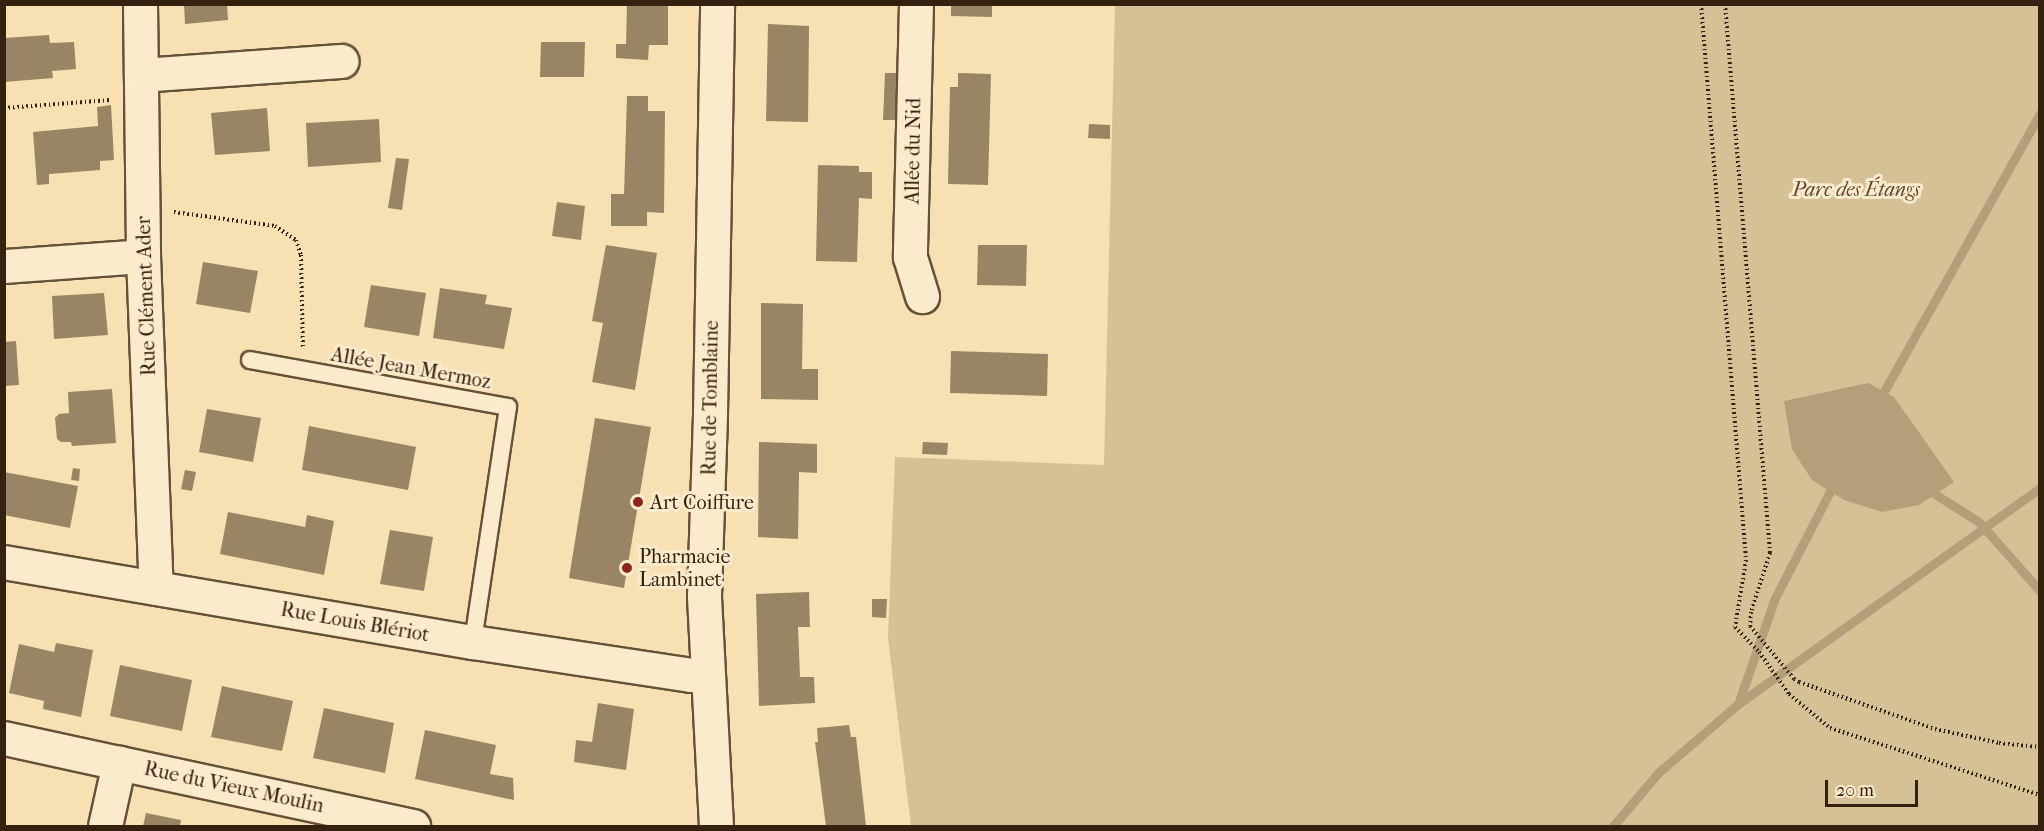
<!DOCTYPE html>
<meta charset="utf-8">
<style>
body{margin:0}
#map{position:relative;width:2044px;height:831px;overflow:hidden;background:#f7e0b1;font-family:"IM FELL French Canon",serif}
div>[style]{position:absolute}
[style*='--x']{left:calc(var(--x)*1px);top:calc(var(--y)*1px);width:calc(var(--w)*1px);rotate:calc(var(--a)*1deg)}
.green>*{inset:0;background:#d6c096}
.water>*{inset:0;background:#b59f7b}
.stream>*{height:9px;margin:-4.5px;padding:0 4.5px;transform-origin:4.5px;border-radius:4.5px;background:#b59f7b}
.building>*{inset:0;background:#998564}
.path>*{height:4px;margin-top:-2px;transform-origin:0;background:repeating-linear-gradient(90deg,#342211 0 1.5px,transparent 0 4.5px)}
.roads{filter:drop-shadow(2px 0 #655239) drop-shadow(-2px 0 #655239) drop-shadow(0 2px #655239) drop-shadow(0 -2px #655239)}
.lane>*{height:16px;margin:-8px;padding:0 8px;transform-origin:8px;border-radius:8px;background:#faebcc}
.street>*{height:33px;margin:-16.5px;padding:0 16.5px;transform-origin:16.5px;border-radius:16.5px;background:#faebcc}
.secondary>*{height:33px;margin:-16.5px;padding:0 16.5px;transform-origin:16.5px;border-radius:16.5px;background:#faebcc}
.dots>*{width:16px;height:16px;translate:-50% -50%;box-sizing:border-box;border:3px solid #faebcc;border-radius:50%}
span{translate:-50% -50%;white-space:nowrap;text-align:center;line-height:1.15;-webkit-text-stroke:6px #faebcc;paint-order:stroke}
.street-label{font-size:20px;color:#342211}
.park-label{font-size:20px;color:#5c4a32;font-style:italic}
.poi-label{font-size:20px;color:#342211}
.left{translate:0 -50%;text-align:left}
.frame{position:absolute;inset:0;border:6px solid #342211;pointer-events:none}
.scale{position:absolute;left:1825px;top:780px;width:93px;height:27px;box-sizing:border-box;border:3px solid #342211;border-top:0;padding-left:8px;font-size:18px;line-height:21px;white-space:nowrap;color:#342211;-webkit-text-stroke:4px #faebcc;paint-order:stroke}
</style>
<div id="map">
<div class="green">
<i style="clip-path:polygon(1115px 5px,2039px 5px,2039px 826px,911px 826px,888px 638px,895px 457px,1104px 465px)"></i>
</div>
<div class="water">
<i style="clip-path:polygon(1868px 383px,1894px 397px,1954px 482px,1919px 505px,1882px 512px,1844px 500px,1812px 480px,1792px 449px,1784px 401px)"></i>
</div>
<div class="stream">
<i style="--x:1878;--y:402;--w:331;--a:-60.7"></i>
<i style="--x:1927;--y:489;--w:62;--a:32.4"></i>
<i style="--x:1979;--y:522;--w:92;--a:48.5"></i>
<i style="--x:1738;--y:704;--w:371;--a:-35.6"></i>
<i style="--x:1613;--y:826;--w:71;--a:-49.6"></i>
<i style="--x:1659;--y:772;--w:104;--a:-40.7"></i>
<i style="--x:1738;--y:704;--w:112;--a:-70.8"></i>
<i style="--x:1775;--y:598;--w:131;--a:-62.7"></i>
</div>
<div class="building">
<i style="clip-path:polygon(184px 4px,227px 4px,228px 20px,185px 24px)"></i>
<i style="clip-path:polygon(627px 4px,668px 4px,668px 45px,649px 45px,648px 60px,616px 58px,616px 44px,626px 44px)"></i>
<i style="clip-path:polygon(951px 4px,992px 4px,992px 17px,951px 16px)"></i>
<i style="clip-path:polygon(768px 24px,809px 26px,808px 122px,766px 121px)"></i>
<i style="clip-path:polygon(49px 35px,50px 43px,74px 42px,76px 69px,52px 71px,53px 78px,4px 82px,4px 38px)"></i>
<i style="clip-path:polygon(541px 42px,585px 42px,584px 77px,540px 77px)"></i>
<i style="clip-path:polygon(885px 73px,900px 73px,899px 120px,883px 120px)"></i>
<i style="clip-path:polygon(958px 73px,991px 74px,988px 185px,948px 184px,950px 87px,958px 87px)"></i>
<i style="clip-path:polygon(627px 96px,648px 96px,648px 111px,665px 111px,664px 213px,647px 212px,647px 226px,611px 226px,611px 194px,624px 194px)"></i>
<i style="clip-path:polygon(111px 105px,114px 160px,100px 161px,100px 170px,49px 174px,49px 184px,37px 185px,33px 132px,98px 126px,97px 107px)"></i>
<i style="clip-path:polygon(267px 108px,270px 151px,215px 155px,211px 113px)"></i>
<i style="clip-path:polygon(379px 119px,381px 162px,308px 167px,306px 123px)"></i>
<i style="clip-path:polygon(1089px 124px,1110px 125px,1110px 139px,1088px 138px)"></i>
<i style="clip-path:polygon(396px 158px,409px 159px,402px 210px,388px 208px)"></i>
<i style="clip-path:polygon(818px 165px,859px 166px,859px 172px,872px 172px,872px 199px,859px 198px,857px 262px,816px 261px)"></i>
<i style="clip-path:polygon(557px 202px,585px 206px,581px 240px,552px 236px)"></i>
<i style="clip-path:polygon(606px 245px,657px 253px,635px 390px,592px 382px,603px 323px,592px 321px)"></i>
<i style="clip-path:polygon(978px 245px,1027px 245px,1026px 286px,977px 285px)"></i>
<i style="clip-path:polygon(203px 262px,258px 271px,250px 313px,196px 304px)"></i>
<i style="clip-path:polygon(371px 285px,426px 293px,419px 336px,364px 327px)"></i>
<i style="clip-path:polygon(440px 288px,487px 295px,485px 304px,512px 308px,504px 349px,433px 338px)"></i>
<i style="clip-path:polygon(104px 293px,108px 335px,54px 339px,52px 296px)"></i>
<i style="clip-path:polygon(761px 303px,803px 304px,802px 369px,818px 369px,818px 400px,761px 399px)"></i>
<i style="clip-path:polygon(16px 341px,19px 385px,4px 386px,4px 342px)"></i>
<i style="clip-path:polygon(951px 351px,1048px 354px,1047px 396px,950px 393px)"></i>
<i style="clip-path:polygon(112px 389px,116px 443px,72px 446px,71px 442px,61px 442px,57px 439px,55px 418px,59px 414px,69px 413px,68px 392px)"></i>
<i style="clip-path:polygon(207px 409px,261px 418px,253px 462px,199px 452px)"></i>
<i style="clip-path:polygon(595px 418px,651px 427px,624px 588px,569px 578px)"></i>
<i style="clip-path:polygon(309px 426px,416px 447px,408px 490px,302px 470px)"></i>
<i style="clip-path:polygon(759px 442px,817px 444px,817px 473px,799px 472px,798px 539px,758px 537px)"></i>
<i style="clip-path:polygon(923px 442px,948px 443px,947px 455px,922px 454px)"></i>
<i style="clip-path:polygon(73px 468px,80px 469px,79px 481px,71px 480px)"></i>
<i style="clip-path:polygon(185px 470px,196px 472px,192px 491px,181px 489px)"></i>
<i style="clip-path:polygon(4px 472px,78px 486px,70px 528px,4px 515px)"></i>
<i style="clip-path:polygon(228px 512px,305px 527px,307px 515px,334px 521px,324px 575px,220px 554px)"></i>
<i style="clip-path:polygon(390px 530px,433px 537px,424px 591px,380px 584px)"></i>
<i style="clip-path:polygon(809px 592px,810px 627px,798px 627px,800px 677px,814px 677px,815px 703px,759px 706px,756px 594px)"></i>
<i style="clip-path:polygon(872px 599px,887px 599px,886px 618px,872px 617px)"></i>
<i style="clip-path:polygon(56px 643px,93px 650px,81px 717px,43px 709px,44px 701px,9px 693px,19px 644px,54px 652px)"></i>
<i style="clip-path:polygon(120px 665px,192px 680px,182px 731px,110px 716px)"></i>
<i style="clip-path:polygon(222px 686px,293px 701px,282px 751px,211px 737px)"></i>
<i style="clip-path:polygon(598px 703px,634px 709px,626px 770px,574px 762px,576px 740px,592px 742px)"></i>
<i style="clip-path:polygon(324px 708px,394px 723px,385px 773px,313px 758px)"></i>
<i style="clip-path:polygon(849px 725px,851px 737px,856px 737px,866px 826px,826px 826px,815px 742px,818px 742px,817px 728px)"></i>
<i style="clip-path:polygon(425px 730px,496px 745px,490px 774px,513px 778px,514px 800px,415px 779px)"></i>
<i style="clip-path:polygon(146px 813px,181px 820px,180px 826px,143px 826px)"></i>
</div>
<div class="path">
<i style="--x:1701;--y:4;--w:558;--a:85.37"></i>
<i style="--x:1746;--y:560;--w:68;--a:99.3"></i>
<i style="--x:1735;--y:627;--w:35;--a:46"></i>
<i style="--x:1759;--y:652;--w:52;--a:54.5"></i>
<i style="--x:1789;--y:694;--w:53;--a:39.7"></i>
<i style="--x:1830;--y:728;--w:220;--a:17.7"></i>
<i style="--x:1725;--y:4;--w:551;--a:85.31"></i>
<i style="--x:1770;--y:553;--w:62;--a:107.9"></i>
<i style="--x:1751;--y:612;--w:14;--a:94"></i>
<i style="--x:1750;--y:626;--w:69;--a:50.3"></i>
<i style="--x:1794;--y:679;--w:6;--a:31"></i>
<i style="--x:1799;--y:682;--w:144;--a:19.1"></i>
<i style="--x:1935;--y:729;--w:66;--a:12.3"></i>
<i style="--x:1999;--y:743;--w:41;--a:5.6"></i>
<i style="--x:4;--y:108;--w:107;--a:-4.3"></i>
<i style="--x:174;--y:212;--w:102;--a:7.9"></i>
<i style="--x:275;--y:226;--w:25;--a:34"></i>
<i style="--x:296;--y:240;--w:16;--a:72"></i>
<i style="--x:301;--y:255;--w:92;--a:88.8"></i>
</div>
<div class="roads">
<div class="lane">
<i style="--x:250;--y:360;--w:262;--a:10.3"></i>
<i style="--x:508;--y:407;--w:238;--a:98.5"></i>
</div>
<div class="street">
<i style="--x:140;--y:4;--w:252;--a:89.3"></i>
<i style="--x:143;--y:256;--w:332;--a:87.8"></i>
<i style="--x:916;--y:4;--w:253;--a:91.4"></i>
<i style="--x:910;--y:257;--w:41;--a:72.9"></i>
<i style="--x:141;--y:75;--w:201;--a:-4"></i>
<i style="--x:4;--y:266;--w:139;--a:-4.1"></i>
<i style="--x:4;--y:562;--w:476;--a:9.7"></i>
<i style="--x:473;--y:642;--w:220;--a:8.6"></i>
<i style="--x:691;--y:675;--w:16;--a:0"></i>
<i style="--x:4;--y:738;--w:118;--a:12.3"></i>
<i style="--x:105;--y:826;--w:65;--a:-77.5"></i>
<i style="--x:119;--y:763;--w:301;--a:12.1"></i>
</div>
<div class="secondary">
<i style="--x:716;--y:826;--w:230;--a:-93"></i>
<i style="--x:704;--y:596;--w:183;--a:-88.1"></i>
<i style="--x:710;--y:413;--w:409;--a:-89"></i>
</div>
</div>
<div class="dots">
<i style="left:638px;top:502px;background:#8f2418"></i>
<i style="left:627px;top:568px;background:#8f2418"></i>
</div>
<div class="street-label">
<span style="left:913px;top:151px;rotate:-89deg">Allée du Nid</span>
<span style="left:146px;top:296px;rotate:-92deg">Rue Clément Ader</span>
<span style="left:411px;top:368px;rotate:10deg">Allée Jean Mermoz</span>
<span style="left:710px;top:398px;rotate:-89deg">Rue de Tomblaine</span>
<span style="left:355px;top:622px;rotate:10deg">Rue Louis Blériot</span>
<span style="left:234px;top:787px;rotate:12deg">Rue du Vieux Moulin</span>
</div>
<div class="park-label">
<span style="left:1856px;top:189px">Parc des Étangs</span>
</div>
<div class="poi-label">
<span class="left" style="left:650px;top:502px">Art Coiffure</span>
<span class="left" style="left:639px;top:568px">Pharmacie<br>Lambinet</span>
</div>
<div class="frame"></div>
<div class="scale">20 m</div>
</div>
